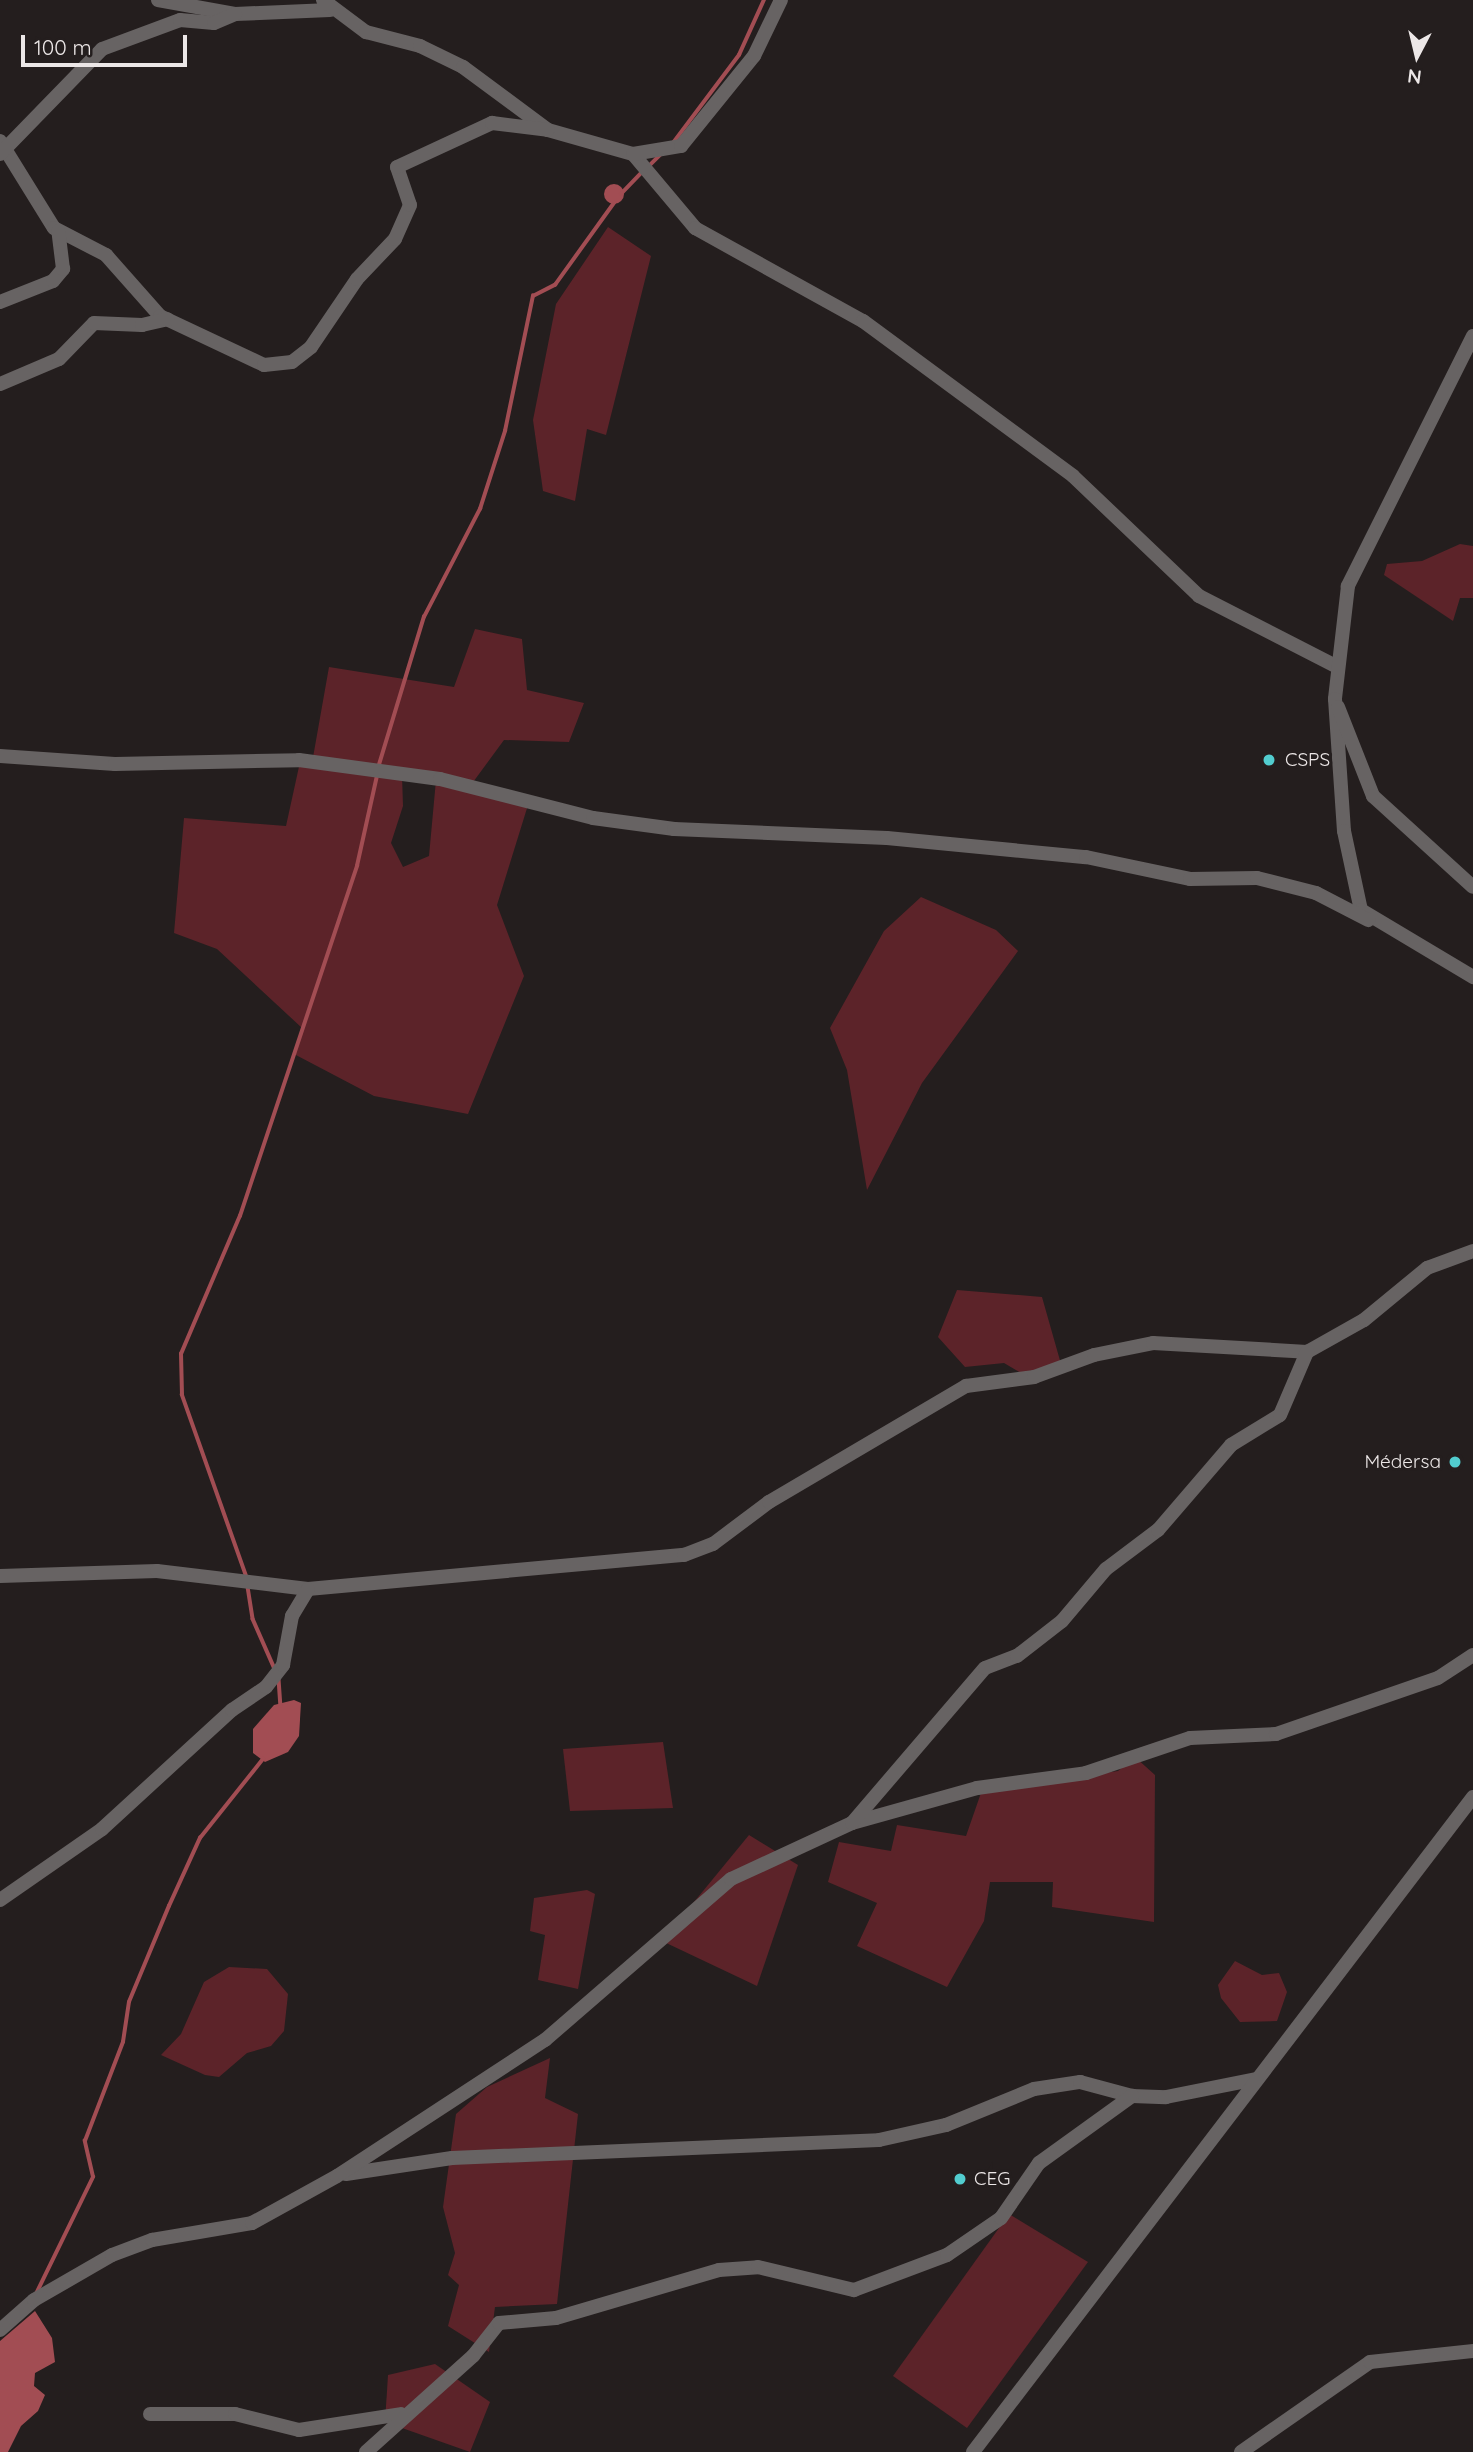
<!DOCTYPE html>
<meta charset="utf-8">
<style>
body{margin:0}
#map{position:relative;width:1473px;height:2452px;overflow:hidden;background:#241e1e;font-family:Quicksand,sans-serif}
div>[style]{position:absolute}
[style*='--x']{left:calc(var(--x)*1px);top:calc(var(--y)*1px);width:calc(var(--w)*1px);rotate:calc(var(--a)*1deg)}
.green>*{inset:0;background:#5c2329}
.water>*{inset:0;background:#a24d53}
.round{border-radius:50%}
.stream>*{height:3.5px;margin:-1.75px;padding:0 1.75px;transform-origin:1.75px;border-radius:1.75px;background:#a24d53}
.minor>*{height:14px;margin:-7px;padding:0 7px;transform-origin:7px;border-radius:7px;background:#676363}
.dots>*{width:19px;height:19px;translate:-50% -50%;box-sizing:border-box;border:4px solid #241e1e;border-radius:50%}
span{translate:-50% -50%;white-space:nowrap;text-align:center;line-height:1.15;-webkit-text-stroke:6px #241e1e;paint-order:stroke}
.poi-label{font-size:19px;color:#ece7e7}
.left{translate:0 -50%;text-align:left}
.right{translate:-100% -50%;text-align:right}
.north{position:absolute;left:1382px;top:21px;width:70px;height:70px;-webkit-text-stroke:5px #241e1e;paint-order:stroke;rotate:187deg;font-size:19px;font-weight:700;line-height:28px;text-align:center;color:#ece7e7}
.north::after{content:'';display:block;margin:auto;width:24px;height:32px;background:#ece7e7;clip-path:polygon(50% 0,100% 100%,50% 72%,0 100%)}
.scale{position:absolute;left:21px;top:35px;width:166px;height:32px;box-sizing:border-box;border:4px solid #ece7e7;border-top:0;padding-left:9px;font-size:21px;line-height:24px;white-space:nowrap;color:#ece7e7;-webkit-text-stroke:5px #241e1e;paint-order:stroke}
</style>
<div id="map">
<div class="green">
<i style="clip-path:polygon(608px 227px,651px 256px,606px 435px,587px 429px,575px 501px,543px 491px,533px 420px,556px 304px)"></i>
<i style="clip-path:polygon(1460px 544px,1473px 546px,1473px 598px,1460px 598px,1453px 621px,1384px 575px,1387px 564px,1422px 561px)"></i>
<i style="clip-path:polygon(evenodd,475px 629px,522px 639px,527px 690px,584px 703px,569px 742px,504px 740px,468px 789px,528px 805px,497px 905px,524px 976px,468px 1114px,374px 1096px,294px 1054px,302px 1028px,217px 949px,174px 933px,184px 818px,286px 826px,300px 762px,312px 763px,329px 667px,454px 687px,475px 629px,402px 775px,436px 780px,429px 856px,403px 867px,391px 843px,403px 806px,402px 775px)"></i>
<i style="clip-path:polygon(921px 897px,996px 930px,1018px 951px,922px 1083px,867px 1190px,847px 1070px,830px 1028px,884px 931px)"></i>
<i style="clip-path:polygon(957px 1290px,1042px 1297px,1061px 1364px,1021px 1373px,1004px 1363px,965px 1367px,938px 1337px)"></i>
<i style="clip-path:polygon(663px 1742px,673px 1808px,570px 1811px,563px 1749px)"></i>
<i style="clip-path:polygon(1135px 1757px,1155px 1775px,1154px 1922px,1052px 1907px,1053px 1882px,990px 1882px,984px 1921px,947px 1987px,857px 1946px,877px 1903px,828px 1882px,839px 1842px,891px 1851px,897px 1825px,966px 1836px,982px 1790px,1118px 1771px)"></i>
<i style="clip-path:polygon(749px 1835px,798px 1865px,757px 1986px,662px 1941px)"></i>
<i style="clip-path:polygon(587px 1890px,595px 1894px,578px 1989px,538px 1980px,545px 1935px,530px 1931px,534px 1898px)"></i>
<i style="clip-path:polygon(1235px 1961px,1262px 1975px,1279px 1973px,1287px 1992px,1277px 2021px,1240px 2022px,1221px 1998px,1218px 1985px)"></i>
<i style="clip-path:polygon(229px 1967px,267px 1969px,288px 1994px,284px 2031px,271px 2046px,247px 2053px,219px 2077px,205px 2075px,161px 2055px,181px 2034px,204px 1982px)"></i>
<i style="clip-path:polygon(550px 2058px,545px 2098px,578px 2114px,557px 2304px,495px 2307px,489px 2352px,448px 2326px,459px 2285px,448px 2275px,455px 2253px,443px 2207px,456px 2114px,487px 2087px)"></i>
<i style="clip-path:polygon(1009px 2214px,1088px 2262px,967px 2428px,893px 2376px)"></i>
<i style="clip-path:polygon(435px 2364px,490px 2402px,470px 2452px,385px 2422px,388px 2375px)"></i>
</div>
<div class="water">
<i class="round" style="left:604px;top:184px;width:20px;height:20px"></i>
<i style="clip-path:polygon(294px 1700px,301px 1703px,299px 1736px,288px 1752px,265px 1762px,253px 1753px,253px 1729px,274px 1705px)"></i>
<i style="clip-path:polygon(35px 2311px,52px 2338px,55px 2362px,35px 2373px,34px 2386px,45px 2395px,38px 2411px,21px 2426px,8px 2452px,0 2452px,0 2341px)"></i>
</div>
<div class="stream">
<i style="--x:673;--y:143;--w:110;--a:-53.1"></i>
<i style="--x:739;--y:55;--w:60;--a:-65.6"></i>
<i style="--x:648;--y:167;--w:17;--a:-45"></i>
<i style="--x:621;--y:194;--w:30;--a:-46"></i>
<i style="--x:378;--y:768;--w:158;--a:-73.1"></i>
<i style="--x:424;--y:617;--w:122;--a:-62.6"></i>
<i style="--x:480;--y:509;--w:82;--a:-72.2"></i>
<i style="--x:505;--y:431;--w:138;--a:-78.3"></i>
<i style="--x:533;--y:296;--w:25;--a:-27"></i>
<i style="--x:555;--y:285;--w:101;--a:-54.3"></i>
<i style="--x:247;--y:1579;--w:195;--a:-109.5"></i>
<i style="--x:182;--y:1395;--w:41;--a:-91.4"></i>
<i style="--x:181;--y:1354;--w:150;--a:-66.9"></i>
<i style="--x:240;--y:1216;--w:369;--a:-71.5"></i>
<i style="--x:357;--y:866;--w:92;--a:-77.5"></i>
<i style="--x:248;--y:1587;--w:32;--a:81"></i>
<i style="--x:253;--y:1619;--w:55;--a:66.3"></i>
<i style="--x:279;--y:1679;--w:27;--a:86"></i>
<i style="--x:36;--y:2294;--w:130;--a:-64"></i>
<i style="--x:93;--y:2177;--w:37;--a:-103"></i>
<i style="--x:85;--y:2141;--w:106;--a:-69"></i>
<i style="--x:123;--y:2042;--w:40;--a:-81.5"></i>
<i style="--x:129;--y:2002;--w:104;--a:-67.4"></i>
<i style="--x:169;--y:1906;--w:75;--a:-65.5"></i>
<i style="--x:200;--y:1838;--w:101;--a:-51.4"></i>
</div>
<div class="minor">
<i style="--x:158;--y:0;--w:78;--a:10.3"></i>
<i style="--x:235;--y:14;--w:95;--a:-2.4"></i>
<i style="--x:323;--y:0;--w:54;--a:36.7"></i>
<i style="--x:366;--y:32;--w:56;--a:14.5"></i>
<i style="--x:420;--y:46;--w:48;--a:26"></i>
<i style="--x:463;--y:67;--w:106;--a:36.5"></i>
<i style="--x:548;--y:130;--w:88;--a:15.8"></i>
<i style="--x:633;--y:154;--w:97;--a:50"></i>
<i style="--x:695;--y:228;--w:192;--a:29"></i>
<i style="--x:863;--y:321;--w:261;--a:36.4"></i>
<i style="--x:1073;--y:476;--w:174;--a:43.6"></i>
<i style="--x:1199;--y:596;--w:154;--a:27.1"></i>
<i style="--x:0;--y:141;--w:102;--a:58.2"></i>
<i style="--x:54;--y:228;--w:59;--a:27.4"></i>
<i style="--x:106;--y:255;--w:81;--a:48.5"></i>
<i style="--x:160;--y:316;--w:115;--a:25.2"></i>
<i style="--x:264;--y:365;--w:28;--a:-6"></i>
<i style="--x:292;--y:362;--w:24;--a:-38"></i>
<i style="--x:311;--y:347;--w:82;--a:-55.9"></i>
<i style="--x:357;--y:279;--w:55;--a:-46.5"></i>
<i style="--x:395;--y:239;--w:37;--a:-66"></i>
<i style="--x:410;--y:205;--w:40;--a:-108.9"></i>
<i style="--x:397;--y:167;--w:105;--a:-24.9"></i>
<i style="--x:492;--y:123;--w:56;--a:7.1"></i>
<i style="--x:0;--y:154;--w:146;--a:-45.8"></i>
<i style="--x:102;--y:49;--w:83;--a:-20.4"></i>
<i style="--x:180;--y:20;--w:34;--a:5"></i>
<i style="--x:214;--y:23;--w:23;--a:-23"></i>
<i style="--x:633;--y:154;--w:49;--a:-9.5"></i>
<i style="--x:681;--y:146;--w:116;--a:-51"></i>
<i style="--x:754;--y:56;--w:62;--a:-64.3"></i>
<i style="--x:0;--y:302;--w:57;--a:-21.6"></i>
<i style="--x:53;--y:281;--w:16;--a:-50"></i>
<i style="--x:63;--y:269;--w:38;--a:-97"></i>
<i style="--x:1473;--y:336;--w:280;--a:116.6"></i>
<i style="--x:1348;--y:586;--w:114;--a:96.6"></i>
<i style="--x:1335;--y:699;--w:132;--a:86.1"></i>
<i style="--x:1344;--y:831;--w:81;--a:77.9"></i>
<i style="--x:1361;--y:910;--w:131;--a:30.9"></i>
<i style="--x:0;--y:384;--w:64;--a:-23"></i>
<i style="--x:59;--y:359;--w:50;--a:-45.8"></i>
<i style="--x:94;--y:323;--w:48;--a:2.4"></i>
<i style="--x:142;--y:325;--w:26;--a:-13"></i>
<i style="--x:1338;--y:707;--w:96;--a:68.5"></i>
<i style="--x:1373;--y:796;--w:135;--a:42.3"></i>
<i style="--x:0;--y:756;--w:115;--a:4"></i>
<i style="--x:115;--y:764;--w:184;--a:-1.2"></i>
<i style="--x:299;--y:760;--w:142;--a:7.7"></i>
<i style="--x:440;--y:779;--w:158;--a:14.3"></i>
<i style="--x:593;--y:818;--w:82;--a:7.7"></i>
<i style="--x:674;--y:829;--w:213;--a:2.4"></i>
<i style="--x:887;--y:838;--w:200;--a:5.5"></i>
<i style="--x:1086;--y:857;--w:106;--a:11.9"></i>
<i style="--x:1190;--y:879;--w:67;--a:-0.9"></i>
<i style="--x:1257;--y:878;--w:61;--a:14.3"></i>
<i style="--x:1316;--y:893;--w:59;--a:27.4"></i>
<i style="--x:0;--y:1576;--w:157;--a:-1.8"></i>
<i style="--x:157;--y:1571;--w:152;--a:6.8"></i>
<i style="--x:308;--y:1589;--w:378;--a:-5.2"></i>
<i style="--x:684;--y:1555;--w:31;--a:-21"></i>
<i style="--x:713;--y:1544;--w:70;--a:-36.9"></i>
<i style="--x:769;--y:1502;--w:229;--a:-30.5"></i>
<i style="--x:966;--y:1386;--w:69;--a:-7.5"></i>
<i style="--x:1034;--y:1377;--w:64;--a:-20.1"></i>
<i style="--x:1094;--y:1355;--w:60;--a:-11.5"></i>
<i style="--x:1153;--y:1343;--w:154;--a:3.3"></i>
<i style="--x:1307;--y:1352;--w:65;--a:-29.3"></i>
<i style="--x:1364;--y:1320;--w:82;--a:-39.5"></i>
<i style="--x:1427;--y:1268;--w:49;--a:-20.3"></i>
<i style="--x:852;--y:1823;--w:130;--a:-15.6"></i>
<i style="--x:977;--y:1788;--w:110;--a:-7.8"></i>
<i style="--x:1086;--y:1773;--w:110;--a:-18.6"></i>
<i style="--x:1190;--y:1738;--w:86;--a:-2.7"></i>
<i style="--x:1276;--y:1734;--w:171;--a:-19.1"></i>
<i style="--x:1438;--y:1678;--w:42;--a:-33.3"></i>
<i style="--x:0;--y:1900;--w:124;--a:-34.8"></i>
<i style="--x:102;--y:1829;--w:176;--a:-42.5"></i>
<i style="--x:232;--y:1710;--w:41;--a:-34.1"></i>
<i style="--x:266;--y:1687;--w:28;--a:-52"></i>
<i style="--x:283;--y:1665;--w:50;--a:-79.6"></i>
<i style="--x:292;--y:1616;--w:31;--a:-59"></i>
<i style="--x:346;--y:2174;--w:107;--a:-8.6"></i>
<i style="--x:452;--y:2158;--w:427;--a:-2.4"></i>
<i style="--x:879;--y:2140;--w:69;--a:-12.6"></i>
<i style="--x:946;--y:2125;--w:95;--a:-22.2"></i>
<i style="--x:1034;--y:2089;--w:47;--a:-8.7"></i>
<i style="--x:1080;--y:2082;--w:54;--a:15.1"></i>
<i style="--x:1132;--y:2096;--w:34;--a:2"></i>
<i style="--x:1166;--y:2097;--w:93;--a:-11.2"></i>
<i style="--x:0;--y:2330;--w:45;--a:-41.4"></i>
<i style="--x:34;--y:2300;--w:90;--a:-30"></i>
<i style="--x:112;--y:2255;--w:43;--a:-20.6"></i>
<i style="--x:152;--y:2240;--w:101;--a:-9.6"></i>
<i style="--x:252;--y:2223;--w:97;--a:-28.9"></i>
<i style="--x:337;--y:2176;--w:249;--a:-33.2"></i>
<i style="--x:545;--y:2040;--w:246;--a:-40.9"></i>
<i style="--x:731;--y:1879;--w:133;--a:-24.8"></i>
<i style="--x:852;--y:1823;--w:204;--a:-49.4"></i>
<i style="--x:985;--y:1668;--w:34;--a:-21"></i>
<i style="--x:1017;--y:1656;--w:57;--a:-37.9"></i>
<i style="--x:1062;--y:1621;--w:68;--a:-49.8"></i>
<i style="--x:1106;--y:1569;--w:65;--a:-36.9"></i>
<i style="--x:1158;--y:1530;--w:112;--a:-49.3"></i>
<i style="--x:1231;--y:1445;--w:57;--a:-31.5"></i>
<i style="--x:1280;--y:1415;--w:69;--a:-66.8"></i>
<i style="--x:150;--y:2414;--w:85;--a:0"></i>
<i style="--x:235;--y:2414;--w:66;--a:14"></i>
<i style="--x:299;--y:2430;--w:103;--a:-8.9"></i>
<i style="--x:366;--y:2452;--w:144;--a:-41.9"></i>
<i style="--x:473;--y:2356;--w:42;--a:-51.8"></i>
<i style="--x:499;--y:2323;--w:57;--a:-5"></i>
<i style="--x:556;--y:2318;--w:170;--a:-16.4"></i>
<i style="--x:719;--y:2270;--w:39;--a:-4"></i>
<i style="--x:758;--y:2267;--w:99;--a:13.5"></i>
<i style="--x:854;--y:2290;--w:99;--a:-20.6"></i>
<i style="--x:947;--y:2255;--w:65;--a:-34.4"></i>
<i style="--x:1001;--y:2218;--w:67;--a:-55.4"></i>
<i style="--x:1039;--y:2163;--w:115;--a:-35.8"></i>
<i style="--x:973;--y:2452;--w:824;--a:-52.64"></i>
<i style="--x:1241;--y:2452;--w:157;--a:-34.9"></i>
<i style="--x:1370;--y:2362;--w:104;--a:-6.1"></i>
</div>
<div class="dots">
<i style="left:1269px;top:760px;background:#52cdcf"></i>
<i style="left:1455px;top:1462px;background:#52cdcf"></i>
<i style="left:960px;top:2179px;background:#52cdcf"></i>
</div>
<div class="poi-label">
<span class="left" style="left:1285px;top:760px">CSPS</span>
<span class="right" style="left:1441px;top:1462px">Médersa</span>
<span class="left" style="left:974px;top:2179px">CEG</span>
</div>
<div class="north">N</div>
<div class="scale">100 m</div>
</div>
